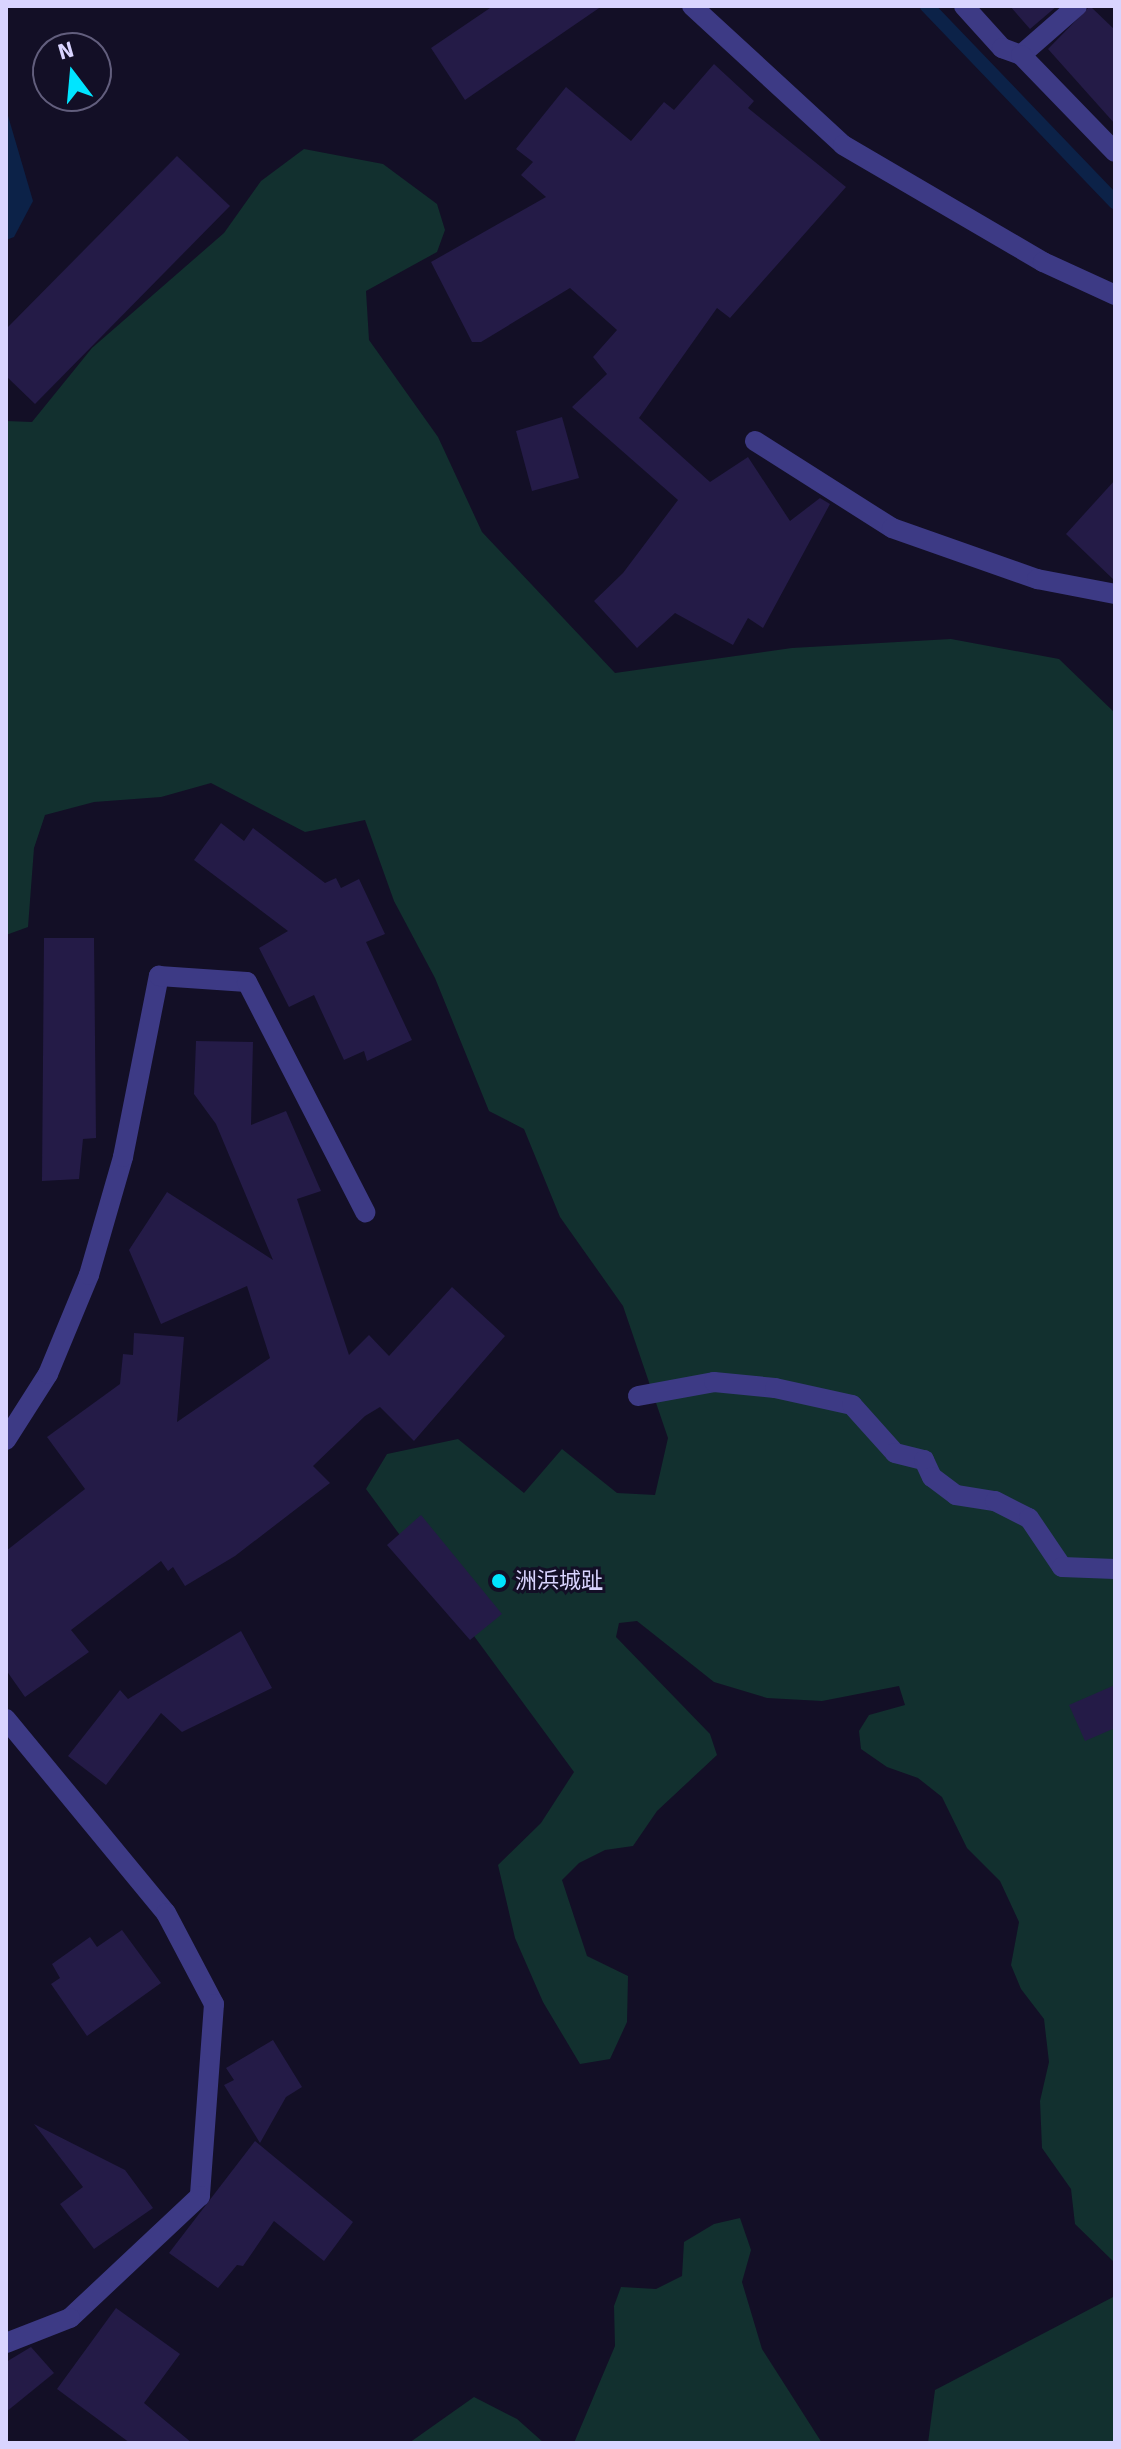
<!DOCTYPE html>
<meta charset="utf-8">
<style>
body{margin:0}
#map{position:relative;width:1121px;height:2449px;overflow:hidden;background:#130f26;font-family:Signika,"Noto Sans JP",sans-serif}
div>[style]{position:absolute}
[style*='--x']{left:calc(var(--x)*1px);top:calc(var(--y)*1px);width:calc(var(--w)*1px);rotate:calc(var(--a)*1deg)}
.green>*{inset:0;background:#12302f}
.water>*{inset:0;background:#0c2248}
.stream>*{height:14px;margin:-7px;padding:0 7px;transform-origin:7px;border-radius:7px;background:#0c2248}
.building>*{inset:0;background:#241b47}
.minor>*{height:20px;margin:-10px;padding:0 10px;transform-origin:10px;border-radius:10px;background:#3d3a85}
.dots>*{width:22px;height:22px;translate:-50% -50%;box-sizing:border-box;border:4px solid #130f26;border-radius:50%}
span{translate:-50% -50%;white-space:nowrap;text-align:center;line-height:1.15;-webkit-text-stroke:6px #130f26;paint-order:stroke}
.poi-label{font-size:22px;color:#d9d4ff}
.left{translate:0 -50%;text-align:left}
.frame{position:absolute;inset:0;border:8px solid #d9d4ff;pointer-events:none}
.north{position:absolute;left:32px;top:32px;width:80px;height:80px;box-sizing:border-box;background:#130f26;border:2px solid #625e7d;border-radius:50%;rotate:344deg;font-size:22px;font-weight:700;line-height:32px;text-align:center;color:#d9d4ff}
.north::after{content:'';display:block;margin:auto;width:28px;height:36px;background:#00e5ff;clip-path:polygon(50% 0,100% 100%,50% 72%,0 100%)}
</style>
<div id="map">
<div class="green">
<i style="clip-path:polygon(304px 149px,383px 164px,437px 204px,445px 230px,437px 252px,366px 291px,369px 340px,438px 437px,482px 532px,615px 673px,792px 648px,951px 639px,1059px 659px,1115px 713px,1115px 2263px,1075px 2224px,1071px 2189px,1042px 2148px,1040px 2101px,1049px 2062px,1044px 2019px,1021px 1989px,1011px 1965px,1019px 1922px,1000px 1881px,967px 1848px,942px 1797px,918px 1778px,887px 1767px,861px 1749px,859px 1731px,869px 1715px,905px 1705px,899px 1686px,822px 1701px,767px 1698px,714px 1682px,637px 1621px,619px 1623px,616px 1637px,710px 1734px,717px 1755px,657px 1811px,633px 1846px,605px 1850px,579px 1863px,562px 1880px,587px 1956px,628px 1976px,627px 2022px,610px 2059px,580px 2064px,543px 2002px,515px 1938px,498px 1865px,541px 1823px,574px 1772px,366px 1489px,387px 1454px,458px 1439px,524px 1493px,562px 1449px,617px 1493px,655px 1495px,668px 1438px,623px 1306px,560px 1217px,524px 1129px,489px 1111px,435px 978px,394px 901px,365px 820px,305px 832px,211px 783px,161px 797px,94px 802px,45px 815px,34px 848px,28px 927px,6px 935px,6px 421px,32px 422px,92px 348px,224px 233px,261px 181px)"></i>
<i style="clip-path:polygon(740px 2218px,751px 2250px,742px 2282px,762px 2349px,822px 2443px,574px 2443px,615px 2346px,614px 2306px,621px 2287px,656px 2289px,682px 2276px,684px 2242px,714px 2224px)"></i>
<i style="clip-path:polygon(1115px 2296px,1115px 2443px,928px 2443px,935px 2390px)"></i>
<i style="clip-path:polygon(474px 2397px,517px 2419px,544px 2443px,409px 2443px)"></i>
</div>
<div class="water">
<i style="clip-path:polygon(6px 109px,33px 201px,14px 237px,6px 240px)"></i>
</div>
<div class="stream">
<i style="--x:927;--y:6;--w:272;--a:46.2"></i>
</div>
<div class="building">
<i style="clip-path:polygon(493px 6px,602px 6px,465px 100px,431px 48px)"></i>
<i style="clip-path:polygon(1010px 6px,1057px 6px,1030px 29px)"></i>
<i style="clip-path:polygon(1090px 6px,1115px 30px,1115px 124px,1048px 49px)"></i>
<i style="clip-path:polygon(714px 64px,754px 101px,748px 108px,846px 187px,730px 318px,717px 308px,639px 418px,710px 482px,748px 457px,790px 521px,820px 498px,830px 504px,763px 628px,748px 618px,733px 645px,675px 613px,637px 648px,594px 601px,623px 573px,678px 500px,572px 407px,607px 374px,593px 357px,617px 330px,570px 288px,481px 342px,472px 342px,431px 262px,546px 197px,521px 175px,533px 162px,516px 149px,566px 87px,631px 141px,664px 102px,674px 110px)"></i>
<i style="clip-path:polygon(177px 156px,230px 206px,35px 404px,6px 376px,6px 329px)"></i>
<i style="clip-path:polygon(562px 417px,579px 478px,532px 491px,516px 431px)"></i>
<i style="clip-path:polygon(1115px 480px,1115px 581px,1066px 534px)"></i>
<i style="clip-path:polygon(221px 823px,244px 841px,253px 828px,325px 883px,336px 878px,341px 888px,359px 879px,385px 934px,366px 942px,412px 1040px,367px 1061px,364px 1051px,344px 1060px,314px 995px,289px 1007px,259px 948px,288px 931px,194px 860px)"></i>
<i style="clip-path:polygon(44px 938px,94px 938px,96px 1138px,83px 1139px,79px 1179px,42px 1181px)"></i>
<i style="clip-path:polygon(196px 1041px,253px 1042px,251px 1125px,286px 1111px,321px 1191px,297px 1199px,349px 1355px,369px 1335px,389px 1356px,452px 1287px,505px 1336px,414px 1441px,380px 1407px,365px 1416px,313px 1466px,330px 1483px,235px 1556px,185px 1586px,173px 1567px,168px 1571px,161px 1561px,71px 1630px,89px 1652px,25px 1697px,6px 1670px,6px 1551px,85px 1489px,47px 1437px,120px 1384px,123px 1354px,133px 1355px,134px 1333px,184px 1337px,177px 1422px,270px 1358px,247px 1286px,161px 1324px,129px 1250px,167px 1192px,273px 1260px,216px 1124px,194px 1094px)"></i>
<i style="clip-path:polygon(421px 1515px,502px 1614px,470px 1640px,387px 1545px)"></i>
<i style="clip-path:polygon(241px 1631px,272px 1688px,182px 1732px,161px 1713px,106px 1785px,68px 1756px,120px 1690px,128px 1699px)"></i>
<i style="clip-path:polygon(1115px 1685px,1115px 1728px,1085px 1741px,1069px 1705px)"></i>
<i style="clip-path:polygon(122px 1930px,161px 1983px,87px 2036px,51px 1984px,60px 1978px,52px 1964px,90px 1937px,97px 1947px)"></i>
<i style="clip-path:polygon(273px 2040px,302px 2087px,286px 2097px,260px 2143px,224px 2085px,234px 2080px,226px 2068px)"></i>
<i style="clip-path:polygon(34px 2124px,125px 2170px,153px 2208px,94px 2249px,60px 2204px,83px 2187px)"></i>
<i style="clip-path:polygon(255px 2141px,353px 2222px,324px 2261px,274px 2221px,243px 2266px,237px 2265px,218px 2288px,169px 2253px)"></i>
<i style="clip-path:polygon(116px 2308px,180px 2354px,144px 2403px,192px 2443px,130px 2443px,57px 2389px)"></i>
<i style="clip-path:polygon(31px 2347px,54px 2373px,6px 2412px,6px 2362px)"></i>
</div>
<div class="minor">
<i style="--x:692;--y:6;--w:205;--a:42.6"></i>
<i style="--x:843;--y:145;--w:232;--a:30.3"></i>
<i style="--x:1043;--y:262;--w:79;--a:24.6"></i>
<i style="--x:964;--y:6;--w:57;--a:47.9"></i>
<i style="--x:1002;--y:48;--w:20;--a:20"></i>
<i style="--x:1077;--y:6;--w:74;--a:138.8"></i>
<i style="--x:1021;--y:55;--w:135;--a:45.9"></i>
<i style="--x:755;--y:441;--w:162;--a:32.4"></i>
<i style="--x:892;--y:528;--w:154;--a:19.4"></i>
<i style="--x:1037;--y:579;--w:79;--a:10.9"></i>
<i style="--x:638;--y:1396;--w:77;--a:-10.4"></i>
<i style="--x:714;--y:1382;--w:61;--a:5.6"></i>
<i style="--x:775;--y:1388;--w:79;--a:12.4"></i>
<i style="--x:852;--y:1405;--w:64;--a:48.1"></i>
<i style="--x:895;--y:1453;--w:30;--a:14"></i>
<i style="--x:924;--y:1460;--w:19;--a:65"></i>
<i style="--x:932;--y:1477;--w:30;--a:37"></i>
<i style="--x:956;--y:1495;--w:39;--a:9"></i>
<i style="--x:995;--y:1501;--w:38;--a:27"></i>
<i style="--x:1029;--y:1518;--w:59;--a:56"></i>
<i style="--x:1062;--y:1567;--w:53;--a:2.2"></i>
<i style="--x:6;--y:1440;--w:78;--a:-57.5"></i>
<i style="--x:48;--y:1374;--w:107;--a:-67.5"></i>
<i style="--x:89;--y:1275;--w:123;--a:-73.9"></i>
<i style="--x:123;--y:1157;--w:185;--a:-78.8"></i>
<i style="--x:159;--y:976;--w:88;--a:3.9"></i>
<i style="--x:247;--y:982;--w:259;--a:62.8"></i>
<i style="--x:6;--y:1719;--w:251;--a:50.5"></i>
<i style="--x:166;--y:1913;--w:103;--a:62.2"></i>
<i style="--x:214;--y:2004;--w:193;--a:94.2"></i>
<i style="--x:200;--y:2196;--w:178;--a:136.8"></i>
<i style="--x:70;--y:2318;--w:69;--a:158.7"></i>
</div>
<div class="dots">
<i style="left:499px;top:1581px;background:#00e5ff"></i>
</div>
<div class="poi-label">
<span class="left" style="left:515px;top:1581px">洲浜城趾</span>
</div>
<div class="frame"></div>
<div class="north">N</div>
</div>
